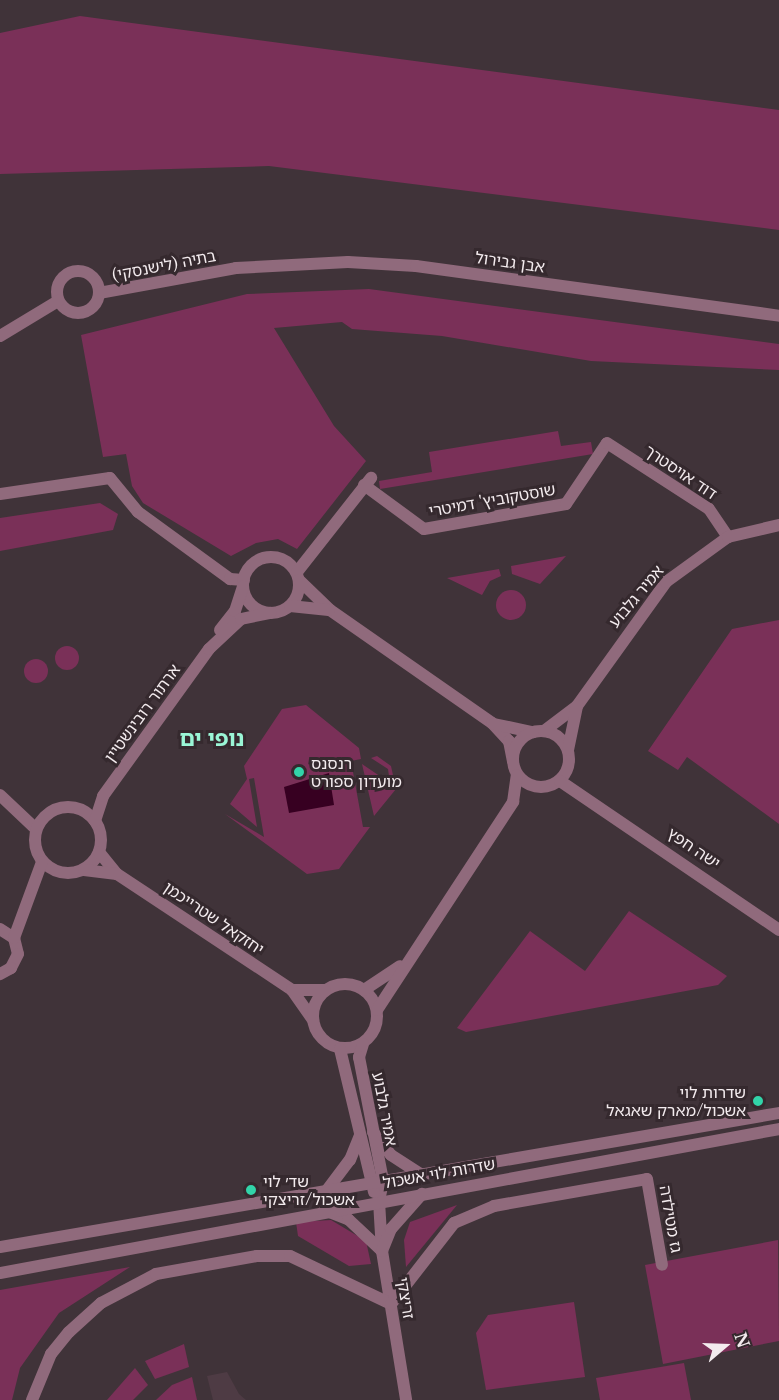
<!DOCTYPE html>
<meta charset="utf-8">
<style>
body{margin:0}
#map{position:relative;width:779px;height:1400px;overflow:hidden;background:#403339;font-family:"Libre Baskerville","Noto Sans Hebrew",serif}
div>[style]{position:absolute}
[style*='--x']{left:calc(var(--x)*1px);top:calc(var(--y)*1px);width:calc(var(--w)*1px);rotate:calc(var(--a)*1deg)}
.built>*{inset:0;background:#4e3b44}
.green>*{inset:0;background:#7a3058}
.round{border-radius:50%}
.water>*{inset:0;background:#370021}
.minor>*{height:12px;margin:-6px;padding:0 6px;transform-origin:6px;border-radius:6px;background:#906a7c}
.minor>.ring{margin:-6px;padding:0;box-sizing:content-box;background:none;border:12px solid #906a7c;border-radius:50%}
.tertiary>*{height:12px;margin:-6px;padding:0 6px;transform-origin:6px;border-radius:6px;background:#906a7c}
.dots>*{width:16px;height:16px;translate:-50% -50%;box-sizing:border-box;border:3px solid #35292e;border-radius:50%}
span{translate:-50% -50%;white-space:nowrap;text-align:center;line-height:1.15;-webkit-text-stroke:6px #35292e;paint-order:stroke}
.street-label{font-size:16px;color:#f3ebee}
.poi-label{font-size:16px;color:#f3ebee}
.left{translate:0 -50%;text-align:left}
.right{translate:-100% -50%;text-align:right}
.district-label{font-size:22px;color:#9af6d6;font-weight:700}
.north{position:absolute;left:695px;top:1316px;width:60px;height:60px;-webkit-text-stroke:4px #35292e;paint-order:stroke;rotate:71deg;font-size:16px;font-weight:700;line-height:24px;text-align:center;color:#f3ebee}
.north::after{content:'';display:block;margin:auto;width:21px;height:27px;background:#f3ebee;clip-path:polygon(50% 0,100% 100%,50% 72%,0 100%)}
</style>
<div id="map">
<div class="built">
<i style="clip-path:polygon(227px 1372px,239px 1394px,246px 1400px,213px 1400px,207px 1376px)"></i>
</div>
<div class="green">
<i style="clip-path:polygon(80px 16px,779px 110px,779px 230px,269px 166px,0 174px,0 33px)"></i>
<i style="clip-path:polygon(369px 289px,779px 344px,779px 370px,591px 361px,442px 336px,352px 329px,342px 322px,274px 328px,334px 426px,366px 461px,297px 549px,278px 539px,256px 543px,231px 556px,143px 503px,132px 486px,126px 454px,103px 457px,81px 335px,247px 294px)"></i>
<i style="clip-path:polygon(558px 431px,561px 446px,591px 442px,593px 454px,380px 489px,379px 481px,432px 472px,429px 452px)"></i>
<i style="clip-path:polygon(100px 503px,118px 514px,113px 530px,0 551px,0 518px)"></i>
<i style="clip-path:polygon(566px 556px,540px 584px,512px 574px,511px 566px)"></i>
<i style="clip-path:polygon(499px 569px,501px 576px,490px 581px,482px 595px,447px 578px)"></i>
<i class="round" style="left:496px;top:590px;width:30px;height:30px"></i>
<i style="clip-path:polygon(779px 620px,779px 824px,687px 757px,678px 770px,648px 751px,732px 629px)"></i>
<i class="round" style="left:55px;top:646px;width:24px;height:24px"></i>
<i class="round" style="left:24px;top:659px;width:24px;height:24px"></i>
<i style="clip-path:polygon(306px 705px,359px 748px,361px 759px,351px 761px,363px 827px,370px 827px,339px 869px,307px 874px,225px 814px,264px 837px,254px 778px,249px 779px,257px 827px,230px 804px,247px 779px,244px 766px,282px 709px)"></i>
<i style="clip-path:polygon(377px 756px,391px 766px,396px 789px,374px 816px,362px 764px,390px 783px,388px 769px,371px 758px)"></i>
<i style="clip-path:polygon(629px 911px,727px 976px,718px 985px,466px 1032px,457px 1028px,530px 931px,585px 971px)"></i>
<i style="clip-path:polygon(457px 1205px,406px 1267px,404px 1240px,410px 1222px)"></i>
<i style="clip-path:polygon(331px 1220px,366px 1241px,371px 1264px,349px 1266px,298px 1236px,296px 1222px)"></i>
<i style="clip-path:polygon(778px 1240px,779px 1341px,663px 1364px,645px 1265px)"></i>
<i style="clip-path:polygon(130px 1267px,59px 1313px,20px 1368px,12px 1400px,0 1400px,0 1290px)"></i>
<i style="clip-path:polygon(574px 1302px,585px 1377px,486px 1390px,476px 1333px,488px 1315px)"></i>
<i style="clip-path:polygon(184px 1344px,189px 1367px,155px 1379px,145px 1361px)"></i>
<i style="clip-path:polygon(684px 1363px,691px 1400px,600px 1400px,596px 1378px)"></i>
<i style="clip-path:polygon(135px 1368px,148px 1385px,133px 1400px,107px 1400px)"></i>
<i style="clip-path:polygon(192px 1377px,197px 1400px,156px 1400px,172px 1385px)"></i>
</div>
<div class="water">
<i style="clip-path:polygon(329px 773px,334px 805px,289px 813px,284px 787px)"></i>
</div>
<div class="minor">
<i class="ring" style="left:57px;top:271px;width:30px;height:30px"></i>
<i style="--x:99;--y:293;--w:139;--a:-10.3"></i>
<i style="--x:236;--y:268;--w:112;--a:-3.1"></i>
<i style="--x:348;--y:262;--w:68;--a:3.4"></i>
<i style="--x:416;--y:266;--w:366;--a:7.8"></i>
<i style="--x:0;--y:336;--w:68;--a:-31.1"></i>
<i style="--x:364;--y:485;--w:74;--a:36.3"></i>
<i style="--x:424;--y:529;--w:144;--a:-10"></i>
<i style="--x:566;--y:504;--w:73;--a:-56.1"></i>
<i style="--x:607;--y:443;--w:121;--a:32.9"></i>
<i style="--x:709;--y:509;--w:34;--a:56"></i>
<i style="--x:0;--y:494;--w:111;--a:-8.3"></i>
<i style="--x:110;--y:478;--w:44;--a:50.5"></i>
<i style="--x:138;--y:512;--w:114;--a:36.1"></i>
<i style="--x:230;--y:579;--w:14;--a:4"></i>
<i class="ring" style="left:243px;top:557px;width:44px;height:44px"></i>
<i style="--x:297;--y:572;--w:120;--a:-51.8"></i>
<i style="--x:299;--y:580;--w:43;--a:44.1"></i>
<i style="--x:330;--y:610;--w:198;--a:34.9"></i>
<i style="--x:492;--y:723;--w:25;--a:47"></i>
<i style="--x:509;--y:741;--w:20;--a:79"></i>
<i style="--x:290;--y:606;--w:39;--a:6"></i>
<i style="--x:220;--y:630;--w:24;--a:-52"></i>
<i style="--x:235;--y:611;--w:26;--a:-72"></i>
<i style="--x:494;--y:724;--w:40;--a:12"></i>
<i class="ring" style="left:513px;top:731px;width:44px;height:44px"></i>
<i style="--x:544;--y:731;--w:41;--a:-37.1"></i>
<i style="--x:577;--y:706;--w:153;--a:-54.3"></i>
<i style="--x:666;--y:582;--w:77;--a:-36"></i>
<i style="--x:728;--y:537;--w:52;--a:-13.2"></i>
<i style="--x:568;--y:750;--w:45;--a:-78.4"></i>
<i style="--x:560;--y:781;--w:265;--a:34.2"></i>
<i style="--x:0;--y:795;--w:50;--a:43.4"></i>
<i class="ring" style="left:35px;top:807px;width:54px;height:54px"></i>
<i style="--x:95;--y:821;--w:26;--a:-72"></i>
<i style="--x:103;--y:796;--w:181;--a:-54.2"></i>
<i style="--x:209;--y:649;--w:44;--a:-43.2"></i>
<i style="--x:241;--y:619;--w:30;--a:-12"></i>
<i style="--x:99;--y:852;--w:28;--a:51"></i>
<i style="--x:117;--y:874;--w:210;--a:33.5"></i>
<i style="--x:292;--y:990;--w:37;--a:55"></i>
<i style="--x:84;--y:870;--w:33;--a:7"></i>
<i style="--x:0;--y:929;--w:17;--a:33"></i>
<i style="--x:14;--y:938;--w:16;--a:76"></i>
<i style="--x:18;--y:954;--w:16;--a:117"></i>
<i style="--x:11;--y:968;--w:13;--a:151"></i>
<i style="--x:14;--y:938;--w:81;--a:-69.8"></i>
<i class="ring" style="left:313px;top:984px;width:52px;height:52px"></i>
<i style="--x:292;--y:990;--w:33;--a:0"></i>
<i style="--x:364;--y:990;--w:43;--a:-33.7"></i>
<i style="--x:377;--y:1010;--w:249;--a:-56.8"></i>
<i style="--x:513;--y:802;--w:27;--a:-82"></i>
<i style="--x:363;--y:1044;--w:14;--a:107"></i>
<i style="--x:359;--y:1057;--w:126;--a:79"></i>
<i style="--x:383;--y:1181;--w:20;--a:101"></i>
<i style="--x:379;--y:1201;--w:50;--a:86.6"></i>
<i style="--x:382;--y:1251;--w:151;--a:80.8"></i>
<i style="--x:340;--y:1049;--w:147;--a:76.6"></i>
<i style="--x:32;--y:1400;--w:50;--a:-67.6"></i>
<i style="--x:51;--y:1354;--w:28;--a:-51"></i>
<i style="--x:69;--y:1332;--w:43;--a:-42.2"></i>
<i style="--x:101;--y:1303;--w:62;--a:-27.8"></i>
<i style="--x:156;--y:1274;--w:103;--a:-10.1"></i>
<i style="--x:257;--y:1256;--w:33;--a:0"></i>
<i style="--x:290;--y:1256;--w:112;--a:25.4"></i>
<i style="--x:391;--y:1304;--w:103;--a:-52.1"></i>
<i style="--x:454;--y:1223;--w:43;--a:-23"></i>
<i style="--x:494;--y:1206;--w:155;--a:-10"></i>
<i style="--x:647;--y:1179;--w:87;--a:80.1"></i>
</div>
<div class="tertiary">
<i style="--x:373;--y:1132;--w:29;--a:52"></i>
<i style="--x:391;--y:1155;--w:37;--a:33"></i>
<i style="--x:327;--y:1190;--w:38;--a:-53"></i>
<i style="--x:350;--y:1160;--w:27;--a:-68"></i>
<i style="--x:324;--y:1210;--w:26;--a:21"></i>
<i style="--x:348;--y:1219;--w:47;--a:43.3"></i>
<i style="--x:382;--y:1251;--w:24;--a:-68"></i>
<i style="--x:391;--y:1229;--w:47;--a:-48.5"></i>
<i style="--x:0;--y:1247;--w:790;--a:-9.76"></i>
<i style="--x:0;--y:1273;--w:792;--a:-10.47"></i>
</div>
<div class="dots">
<i style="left:299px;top:772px;background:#32d4a9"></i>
<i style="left:758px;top:1101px;background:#32d4a9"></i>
<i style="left:251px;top:1190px;background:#32d4a9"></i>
</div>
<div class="street-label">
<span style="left:510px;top:262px;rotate:8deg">אבן גבירול</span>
<span style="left:164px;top:265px;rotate:-11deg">בתיה (לישנסקי)</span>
<span style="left:681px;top:472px;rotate:34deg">דוד אויסטרך</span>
<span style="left:492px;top:500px;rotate:-10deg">שוסטקוביץ' דמיטרי</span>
<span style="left:636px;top:596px;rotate:-50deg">אמיר גלבוע</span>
<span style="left:142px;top:713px;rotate:-54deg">ארתור רובינשטיין</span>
<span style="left:694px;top:848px;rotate:34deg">ישה חפץ</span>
<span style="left:214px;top:918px;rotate:34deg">יחזקאל שטרייכמן</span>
<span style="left:385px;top:1109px;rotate:79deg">אמיר גלבוע</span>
<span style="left:439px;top:1173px;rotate:-10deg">שדרות לוי אשכול</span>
<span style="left:671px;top:1219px;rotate:80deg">גז מטילדה</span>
<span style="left:406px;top:1298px;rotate:81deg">זריצקי</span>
</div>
<div class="poi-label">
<span class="left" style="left:311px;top:772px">רנסנס<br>מועדון ספורט</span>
<span class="right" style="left:746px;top:1101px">שדרות לוי<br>אשכול/מארק שאגאל</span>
<span class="left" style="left:263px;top:1190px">שד׳ לוי<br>אשכול/זריצקי</span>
</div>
<div class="district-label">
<span style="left:212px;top:739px">נופי ים</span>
</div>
<div class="north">N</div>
</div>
